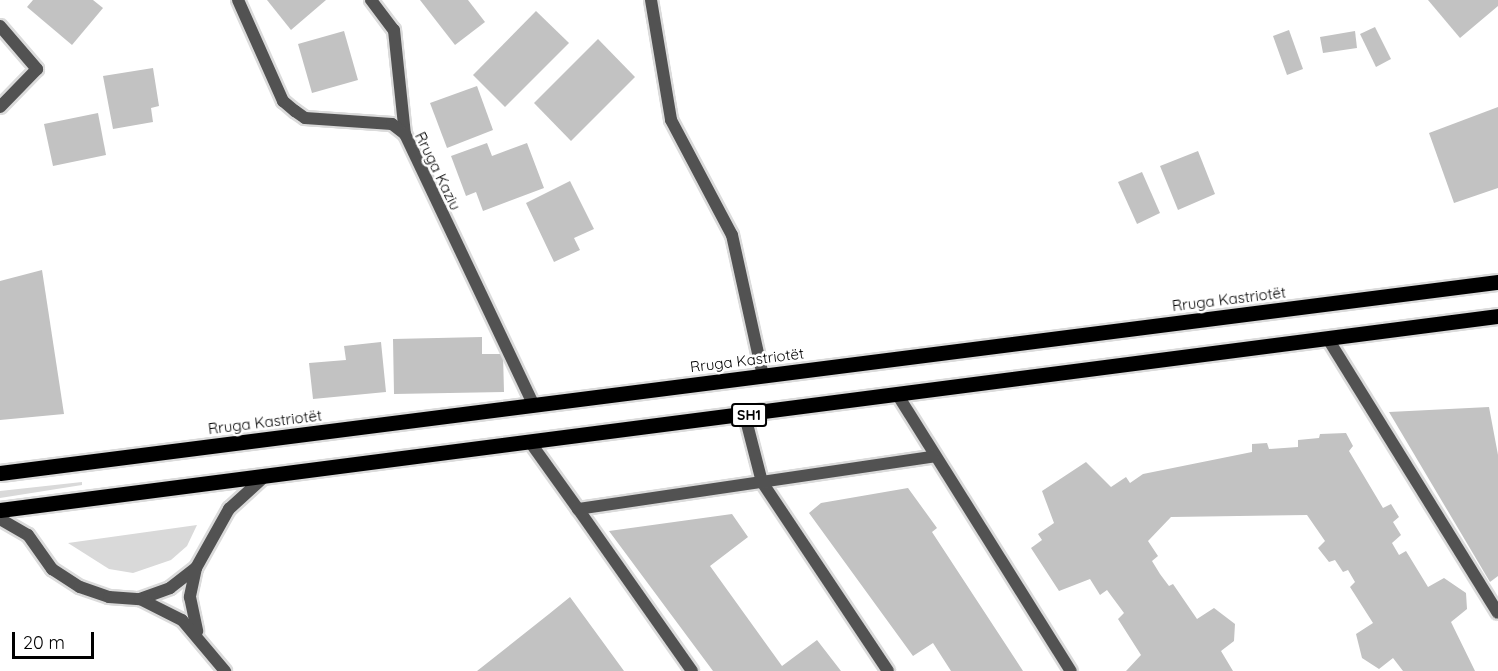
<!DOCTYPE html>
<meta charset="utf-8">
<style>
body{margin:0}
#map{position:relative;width:1498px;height:671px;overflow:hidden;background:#fff;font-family:Quicksand,sans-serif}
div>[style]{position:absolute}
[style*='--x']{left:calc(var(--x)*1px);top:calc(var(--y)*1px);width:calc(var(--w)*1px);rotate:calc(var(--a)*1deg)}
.green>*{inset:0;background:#d9d9d9}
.building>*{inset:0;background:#c2c2c2}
.roads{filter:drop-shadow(2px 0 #dbdbdb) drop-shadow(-2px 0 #dbdbdb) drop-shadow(0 2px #dbdbdb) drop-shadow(0 -2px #dbdbdb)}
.lane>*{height:12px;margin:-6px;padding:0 6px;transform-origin:6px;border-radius:6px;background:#525252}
.street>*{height:12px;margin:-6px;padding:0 6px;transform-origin:6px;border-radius:6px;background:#525252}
.primary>*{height:15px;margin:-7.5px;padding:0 7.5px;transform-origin:7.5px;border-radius:7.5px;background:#000}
span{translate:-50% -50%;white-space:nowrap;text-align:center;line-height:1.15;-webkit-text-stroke:5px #fff;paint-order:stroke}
.shield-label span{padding:2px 4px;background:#fff;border:2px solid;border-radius:4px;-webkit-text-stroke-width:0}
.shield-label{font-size:14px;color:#000;font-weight:700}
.street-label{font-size:15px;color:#000}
.scale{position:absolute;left:12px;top:632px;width:82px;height:27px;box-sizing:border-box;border:3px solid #000;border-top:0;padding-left:8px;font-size:18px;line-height:21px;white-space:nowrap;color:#000;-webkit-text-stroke:4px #fff;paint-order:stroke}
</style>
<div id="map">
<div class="green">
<i style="clip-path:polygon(82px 482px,82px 485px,0 498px,0 491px)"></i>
<i style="clip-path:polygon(197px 525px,187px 546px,171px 560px,133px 573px,109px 569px,68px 543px)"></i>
</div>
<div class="building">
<i style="clip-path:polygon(33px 0,93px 0,103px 8px,72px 45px,27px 7px)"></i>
<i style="clip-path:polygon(267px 0,326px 0,291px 30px)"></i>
<i style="clip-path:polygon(420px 0,468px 0,485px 22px,455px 45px)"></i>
<i style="clip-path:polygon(1428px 0,1498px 0,1498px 6px,1460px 38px)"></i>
<i style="clip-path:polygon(536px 11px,569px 43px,505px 107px,473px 75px)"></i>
<i style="clip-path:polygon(1375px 27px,1391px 59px,1376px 67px,1360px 34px)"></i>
<i style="clip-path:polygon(1289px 30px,1303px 69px,1287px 75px,1273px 36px)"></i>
<i style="clip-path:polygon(344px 31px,358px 80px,312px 93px,298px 44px)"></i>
<i style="clip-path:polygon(1355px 31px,1357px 48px,1323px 53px,1320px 37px)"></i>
<i style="clip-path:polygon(598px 39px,635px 77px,571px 141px,534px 103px)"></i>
<i style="clip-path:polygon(153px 68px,159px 106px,151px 108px,153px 122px,113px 129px,103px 76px)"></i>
<i style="clip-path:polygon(477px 86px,493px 130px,447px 148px,430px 103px)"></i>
<i style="clip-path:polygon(1498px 107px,1498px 188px,1454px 203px,1429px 133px)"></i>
<i style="clip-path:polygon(98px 113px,106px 155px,53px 166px,44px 124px)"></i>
<i style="clip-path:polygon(487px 143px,492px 156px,527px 143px,544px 188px,483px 211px,476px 192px,466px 196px,451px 156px)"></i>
<i style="clip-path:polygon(1198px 151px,1215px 194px,1178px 210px,1160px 166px)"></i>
<i style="clip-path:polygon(1142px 172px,1160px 213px,1137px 224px,1118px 182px)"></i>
<i style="clip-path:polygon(570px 181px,594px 229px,574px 238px,580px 250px,554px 262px,526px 203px)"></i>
<i style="clip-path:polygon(42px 270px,64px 414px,0 420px,0 281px)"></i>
<i style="clip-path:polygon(482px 337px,482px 354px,503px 354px,504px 392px,394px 394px,393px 339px)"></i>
<i style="clip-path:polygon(381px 342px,386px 392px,313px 399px,309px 363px,346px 360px,344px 346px)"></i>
<i style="clip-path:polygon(1489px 407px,1498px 455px,1498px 576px,1490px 582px,1389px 412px)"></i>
<i style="clip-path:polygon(1346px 433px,1353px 446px,1349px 451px,1383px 508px,1391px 504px,1399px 517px,1393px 522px,1401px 535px,1392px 543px,1399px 555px,1406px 551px,1428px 587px,1444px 578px,1466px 593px,1467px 609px,1451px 622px,1475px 671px,1403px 671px,1393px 658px,1379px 669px,1362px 658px,1356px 634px,1373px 623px,1350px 587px,1355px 582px,1348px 570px,1343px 572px,1335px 560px,1329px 562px,1318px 548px,1325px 541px,1307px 515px,1171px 517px,1148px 541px,1158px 556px,1152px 561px,1160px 574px,1169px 586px,1173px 584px,1197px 619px,1214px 608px,1235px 624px,1234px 641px,1221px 651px,1233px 671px,1126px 671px,1141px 655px,1118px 619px,1124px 613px,1107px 590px,1100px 595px,1090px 579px,1059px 591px,1031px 548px,1042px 540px,1038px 534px,1054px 523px,1042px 491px,1086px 462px,1111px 487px,1126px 477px,1130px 483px,1143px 474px,1252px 452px,1252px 444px,1267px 443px,1269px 449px,1298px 447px,1298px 440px,1319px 438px,1320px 434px)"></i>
<i style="clip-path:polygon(908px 488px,937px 528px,932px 532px,1023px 671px,951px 671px,933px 643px,913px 656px,809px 513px,821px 503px)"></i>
<i style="clip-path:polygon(732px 514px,748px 537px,710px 566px,782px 666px,817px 640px,841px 671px,713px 671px,609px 531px)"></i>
<i style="clip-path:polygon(570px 597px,624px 671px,477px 671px,549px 614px)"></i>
</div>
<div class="roads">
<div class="lane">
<i style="--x:371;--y:0;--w:38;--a:53"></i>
<i style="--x:394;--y:30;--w:105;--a:84"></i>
<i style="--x:651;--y:0;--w:122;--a:80.5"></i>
<i style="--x:671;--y:120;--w:130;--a:62.1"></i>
<i style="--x:732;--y:235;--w:144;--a:77.6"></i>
<i style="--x:0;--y:26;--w:57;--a:49.3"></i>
<i style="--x:37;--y:69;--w:53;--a:134.2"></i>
<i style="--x:530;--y:442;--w:82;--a:54.4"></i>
<i style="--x:0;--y:519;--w:32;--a:30"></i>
<i style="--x:28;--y:535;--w:42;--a:54.8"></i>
<i style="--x:52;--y:569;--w:33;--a:33"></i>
<i style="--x:80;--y:587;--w:31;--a:19"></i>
<i style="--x:109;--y:597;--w:31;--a:4"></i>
<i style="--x:140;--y:599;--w:32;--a:-20"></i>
<i style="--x:170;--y:588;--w:33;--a:-38"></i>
<i style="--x:196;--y:568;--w:68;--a:-60.8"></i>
<i style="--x:229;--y:509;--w:47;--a:-42.4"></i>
<i style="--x:196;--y:568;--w:30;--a:102"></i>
<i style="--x:190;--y:597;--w:35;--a:78"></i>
<i style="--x:140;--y:599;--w:47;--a:26.6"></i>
<i style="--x:182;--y:620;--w:67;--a:49.9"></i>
</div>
<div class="street">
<i style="--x:238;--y:0;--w:111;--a:66"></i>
<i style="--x:283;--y:101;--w:16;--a:40"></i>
<i style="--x:295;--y:111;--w:12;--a:35"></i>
<i style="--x:305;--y:118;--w:87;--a:3.9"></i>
<i style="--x:392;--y:124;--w:16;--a:38"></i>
<i style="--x:405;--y:134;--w:301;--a:64.6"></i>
<i style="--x:1328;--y:339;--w:322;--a:58.2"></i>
<i style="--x:897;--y:394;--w:327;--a:57.9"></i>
<i style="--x:745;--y:416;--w:68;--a:75.6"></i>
<i style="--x:762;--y:482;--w:227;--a:56.3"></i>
<i style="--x:692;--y:671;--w:198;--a:-125.1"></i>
<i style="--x:578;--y:509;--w:358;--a:-8.4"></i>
</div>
<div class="primary">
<i style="--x:0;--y:473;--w:1510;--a:-7.27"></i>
<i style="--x:0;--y:510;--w:1511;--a:-7.38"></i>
</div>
</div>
<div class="shield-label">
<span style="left:749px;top:415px">SH1</span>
</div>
<div class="street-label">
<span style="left:438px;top:171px;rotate:64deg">Rruga Kaziu</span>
<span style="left:1229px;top:299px;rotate:-7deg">Rruga Kastriotët</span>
<span style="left:747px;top:360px;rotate:-7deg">Rruga Kastriotët</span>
<span style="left:265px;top:422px;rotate:-7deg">Rruga Kastriotët</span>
</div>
<div class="scale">20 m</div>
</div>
